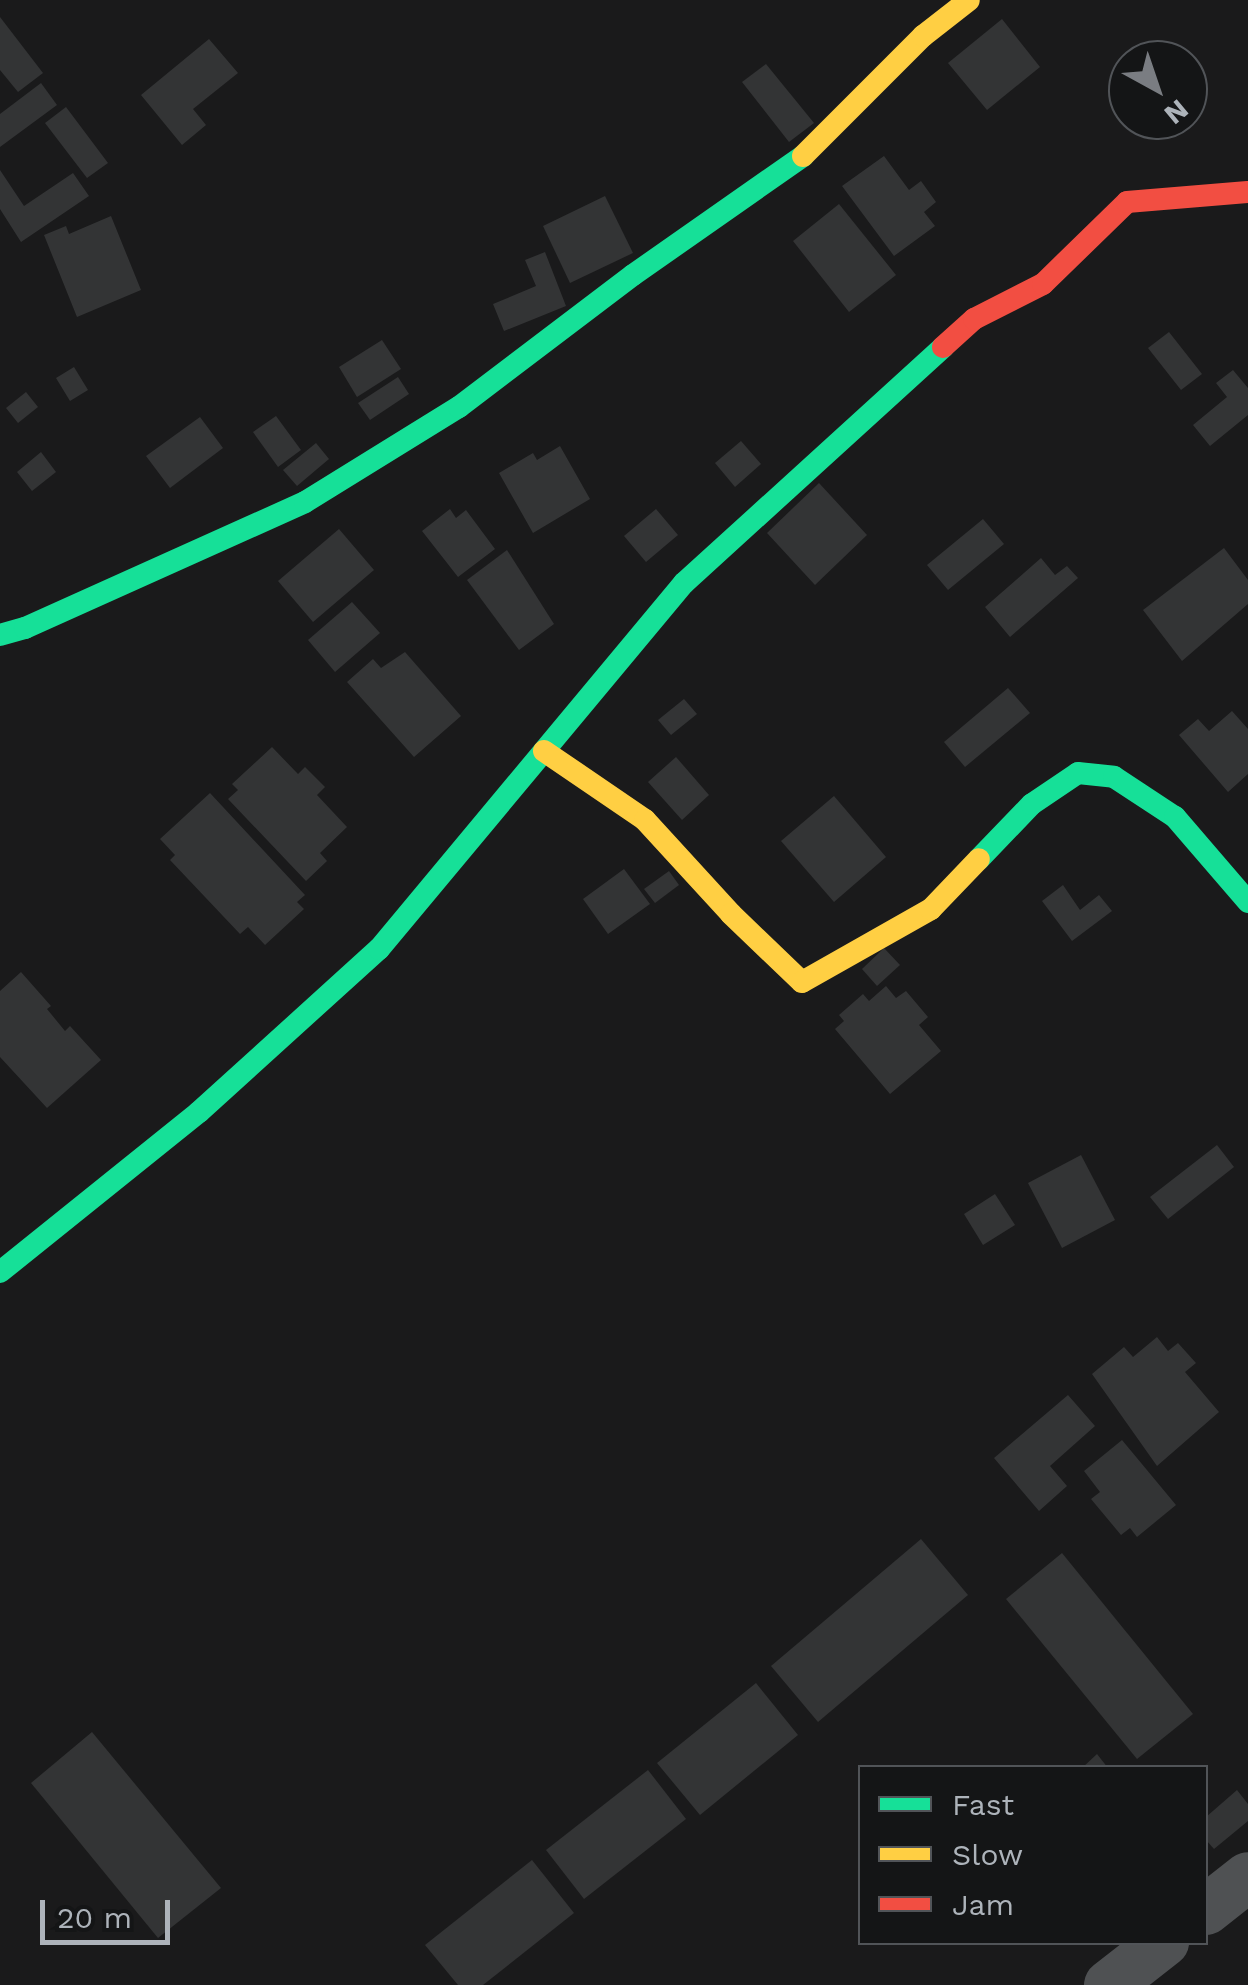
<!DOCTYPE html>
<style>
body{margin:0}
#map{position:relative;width:1248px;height:1985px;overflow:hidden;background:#1a1a1b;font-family:"Work Sans",sans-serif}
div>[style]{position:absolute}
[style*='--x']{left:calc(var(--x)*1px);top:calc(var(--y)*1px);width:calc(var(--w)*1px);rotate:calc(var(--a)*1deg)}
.building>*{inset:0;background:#333435}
.street>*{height:50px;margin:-25px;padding:0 25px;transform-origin:25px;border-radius:25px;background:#4f5153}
.fast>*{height:22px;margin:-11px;padding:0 11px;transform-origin:11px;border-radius:11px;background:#16e098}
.slow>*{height:22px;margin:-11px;padding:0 11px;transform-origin:11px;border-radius:11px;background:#ffcf43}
.jam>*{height:22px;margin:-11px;padding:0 11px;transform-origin:11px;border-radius:11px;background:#f24e42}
span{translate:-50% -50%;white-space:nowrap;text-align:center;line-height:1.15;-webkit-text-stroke:8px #141516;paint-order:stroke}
.legend{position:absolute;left:858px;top:1765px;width:350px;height:180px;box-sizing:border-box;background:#141516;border:2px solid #515458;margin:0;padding:12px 18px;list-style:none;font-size:30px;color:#adb3ba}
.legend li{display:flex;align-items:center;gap:20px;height:50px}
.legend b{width:50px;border:2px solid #515458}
.north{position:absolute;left:1108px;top:40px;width:100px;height:100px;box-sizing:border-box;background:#141516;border:2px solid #515458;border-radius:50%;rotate:140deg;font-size:28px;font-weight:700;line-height:40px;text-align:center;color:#adb3ba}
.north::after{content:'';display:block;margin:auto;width:35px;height:45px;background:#7a7d82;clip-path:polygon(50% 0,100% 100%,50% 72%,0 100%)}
.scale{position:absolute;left:40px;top:1900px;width:130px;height:45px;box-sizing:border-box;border:5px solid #adb3ba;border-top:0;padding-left:12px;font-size:30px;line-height:35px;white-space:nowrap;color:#adb3ba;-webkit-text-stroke:8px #141516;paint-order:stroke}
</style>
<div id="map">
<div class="building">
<i style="clip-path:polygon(0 17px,43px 73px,18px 92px,0 70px)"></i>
<i style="clip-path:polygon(1002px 19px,1040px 67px,987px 110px,948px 63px)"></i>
<i style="clip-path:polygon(209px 39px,238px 73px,193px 109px,206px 125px,182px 145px,141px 95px)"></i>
<i style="clip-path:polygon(766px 64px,814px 123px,789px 142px,742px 82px)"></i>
<i style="clip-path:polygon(41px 83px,57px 105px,0 147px,0 114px)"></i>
<i style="clip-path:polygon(66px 107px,108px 163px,87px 178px,45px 123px)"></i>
<i style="clip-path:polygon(884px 156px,909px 190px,921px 181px,936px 202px,924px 212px,935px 226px,894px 256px,842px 186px)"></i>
<i style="clip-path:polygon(0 170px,24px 206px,73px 173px,89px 196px,21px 242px,0 209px)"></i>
<i style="clip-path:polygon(605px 196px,633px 253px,570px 283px,543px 226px)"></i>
<i style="clip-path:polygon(839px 204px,896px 275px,849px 312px,793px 241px)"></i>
<i style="clip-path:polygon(111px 216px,141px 290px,77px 317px,44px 235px,66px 226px,69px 234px)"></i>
<i style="clip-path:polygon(545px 252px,566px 306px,504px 331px,493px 304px,536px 286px,525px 260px)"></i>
<i style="clip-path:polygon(1169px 332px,1202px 374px,1181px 390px,1148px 348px)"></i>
<i style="clip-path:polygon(382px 340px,401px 369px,357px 397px,339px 367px)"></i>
<i style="clip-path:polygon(74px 367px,88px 390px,70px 401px,56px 378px)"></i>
<i style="clip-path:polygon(1233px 370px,1248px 388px,1248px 415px,1210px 446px,1193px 425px,1227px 397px,1216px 383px)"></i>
<i style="clip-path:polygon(398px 377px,409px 394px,370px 420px,358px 403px)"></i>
<i style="clip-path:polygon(26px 392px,38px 407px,18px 423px,6px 408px)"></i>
<i style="clip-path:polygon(276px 416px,301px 450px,278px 467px,253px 432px)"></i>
<i style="clip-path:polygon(200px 417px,223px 448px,170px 488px,146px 456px)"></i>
<i style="clip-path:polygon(741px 441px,761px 464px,735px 487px,715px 463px)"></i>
<i style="clip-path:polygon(316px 443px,329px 459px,297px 486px,283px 470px)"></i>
<i style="clip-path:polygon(560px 446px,590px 499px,533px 533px,499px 473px,533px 453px,537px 460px)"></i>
<i style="clip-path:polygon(41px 452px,56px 472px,32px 491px,17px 472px)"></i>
<i style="clip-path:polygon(819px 483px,867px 535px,815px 585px,767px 533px)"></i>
<i style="clip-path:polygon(450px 509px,456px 518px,466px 510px,495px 549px,458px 577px,422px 531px)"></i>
<i style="clip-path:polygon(656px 509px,678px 535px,646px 562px,624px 536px)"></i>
<i style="clip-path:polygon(983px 519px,1004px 544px,948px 590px,927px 565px)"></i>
<i style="clip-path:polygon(339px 529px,374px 570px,313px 622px,278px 581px)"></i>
<i style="clip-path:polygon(1224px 548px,1248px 580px,1248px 604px,1182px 661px,1143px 610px)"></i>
<i style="clip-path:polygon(507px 550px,554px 624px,519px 650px,467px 580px)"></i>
<i style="clip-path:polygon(1041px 558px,1055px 575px,1067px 566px,1078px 578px,1010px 637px,985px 607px)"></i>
<i style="clip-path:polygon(352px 602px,380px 633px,335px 672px,308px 640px)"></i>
<i style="clip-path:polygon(405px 652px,461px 716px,414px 757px,347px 682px,373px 659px,381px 668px)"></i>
<i style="clip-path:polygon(1008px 688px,1030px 713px,965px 767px,944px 742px)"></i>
<i style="clip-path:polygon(684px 699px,697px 714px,671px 735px,658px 720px)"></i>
<i style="clip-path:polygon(1232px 711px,1248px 729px,1248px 774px,1228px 792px,1179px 735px,1198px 719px,1209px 731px)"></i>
<i style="clip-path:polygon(272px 747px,298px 774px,305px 767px,325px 787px,317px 795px,347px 827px,320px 853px,327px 861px,306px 881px,228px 799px,238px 790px,232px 784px)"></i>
<i style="clip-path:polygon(676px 757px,709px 795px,682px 820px,648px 782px)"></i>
<i style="clip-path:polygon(210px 793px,305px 895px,297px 902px,304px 909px,265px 945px,248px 927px,240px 934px,170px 860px,175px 855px,160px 839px)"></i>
<i style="clip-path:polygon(834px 796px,886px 857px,834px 902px,781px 841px)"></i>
<i style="clip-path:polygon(624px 869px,650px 904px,608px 934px,583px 899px)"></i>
<i style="clip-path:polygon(669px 871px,679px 885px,655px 903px,644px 889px)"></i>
<i style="clip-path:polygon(1063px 885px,1080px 910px,1099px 895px,1112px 911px,1072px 941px,1042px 901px)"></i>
<i style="clip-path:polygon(884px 948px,900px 965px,877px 986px,862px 969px)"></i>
<i style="clip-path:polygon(21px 972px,51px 1006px,47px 1009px,65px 1031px,70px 1026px,101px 1060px,47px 1108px,0 1057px,0 991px)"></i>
<i style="clip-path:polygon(886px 986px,896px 998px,906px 991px,928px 1017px,919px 1025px,941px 1051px,890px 1094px,835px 1029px,844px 1021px,839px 1015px,863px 994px,869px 1001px)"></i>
<i style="clip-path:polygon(1217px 1145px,1234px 1167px,1168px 1219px,1150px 1197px)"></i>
<i style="clip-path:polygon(1081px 1155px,1115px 1220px,1062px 1248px,1028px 1183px)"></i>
<i style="clip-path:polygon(995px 1194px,1015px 1225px,983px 1245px,964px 1214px)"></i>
<i style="clip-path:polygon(1157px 1337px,1168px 1351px,1178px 1343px,1196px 1363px,1185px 1372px,1219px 1412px,1157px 1466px,1092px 1374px,1124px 1347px,1133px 1357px)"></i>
<i style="clip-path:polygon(1068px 1395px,1095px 1426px,1050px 1466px,1067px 1486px,1039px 1511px,994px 1458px)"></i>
<i style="clip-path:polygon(1122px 1440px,1176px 1505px,1137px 1537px,1130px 1528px,1121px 1535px,1091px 1499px,1100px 1492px,1084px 1471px)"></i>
<i style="clip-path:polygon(921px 1539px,968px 1595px,818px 1722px,771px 1666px)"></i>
<i style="clip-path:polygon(1062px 1553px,1193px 1714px,1137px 1759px,1006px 1599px)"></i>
<i style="clip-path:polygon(756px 1683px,798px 1735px,700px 1815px,657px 1763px)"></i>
<i style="clip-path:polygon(92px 1732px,221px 1888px,158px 1938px,31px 1783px)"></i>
<i style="clip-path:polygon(1097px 1754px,1108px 1768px,1082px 1768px)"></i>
<i style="clip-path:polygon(648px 1770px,686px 1819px,584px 1899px,546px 1850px)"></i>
<i style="clip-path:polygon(1237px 1790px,1248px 1804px,1248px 1821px,1214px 1849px,1206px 1840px,1206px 1817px)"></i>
<i style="clip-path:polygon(532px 1860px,574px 1913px,483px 1985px,458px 1985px,425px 1945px)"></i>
</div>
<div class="street">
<i style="--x:1206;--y:1910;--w:53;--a:-38.2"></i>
<i style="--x:1109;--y:1985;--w:70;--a:-38"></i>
</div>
<div class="fast">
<i style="--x:0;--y:635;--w:26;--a:-16"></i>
<i style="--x:25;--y:628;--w:307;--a:-24.2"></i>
<i style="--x:305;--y:502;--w:181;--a:-31.7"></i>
<i style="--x:459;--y:407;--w:218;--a:-37.2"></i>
<i style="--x:633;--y:275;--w:208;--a:-35"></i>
<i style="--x:979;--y:859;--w:76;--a:-46.1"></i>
<i style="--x:1032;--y:804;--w:55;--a:-34"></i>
<i style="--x:1078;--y:773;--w:36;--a:6"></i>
<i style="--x:1114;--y:777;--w:73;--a:33.3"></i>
<i style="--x:1175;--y:817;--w:112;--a:49.3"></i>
<i style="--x:0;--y:1272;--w:255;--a:-38.8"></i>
<i style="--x:199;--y:1112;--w:243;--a:-42.2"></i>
<i style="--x:379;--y:949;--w:476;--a:-50.2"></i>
<i style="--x:684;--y:583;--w:350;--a:-42.3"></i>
</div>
<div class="slow">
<i style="--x:803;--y:156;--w:170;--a:-45"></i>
<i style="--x:923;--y:36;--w:58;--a:-38"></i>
<i style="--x:544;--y:751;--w:122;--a:34.3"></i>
<i style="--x:645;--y:820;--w:127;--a:47.5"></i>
<i style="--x:731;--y:914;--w:98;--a:43.8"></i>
<i style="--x:802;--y:982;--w:148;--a:-29.5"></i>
<i style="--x:931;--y:909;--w:69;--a:-46.2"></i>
</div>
<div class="jam">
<i style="--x:943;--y:347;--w:42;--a:-42.1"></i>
<i style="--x:974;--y:319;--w:77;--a:-26.9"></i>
<i style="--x:1043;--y:284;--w:117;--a:-44.3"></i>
<i style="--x:1127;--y:202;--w:121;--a:-4.7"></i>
</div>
<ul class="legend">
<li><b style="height:12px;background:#16e098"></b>Fast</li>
<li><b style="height:12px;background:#ffcf43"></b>Slow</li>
<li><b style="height:12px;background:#f24e42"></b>Jam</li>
</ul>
<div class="north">N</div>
<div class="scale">20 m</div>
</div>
